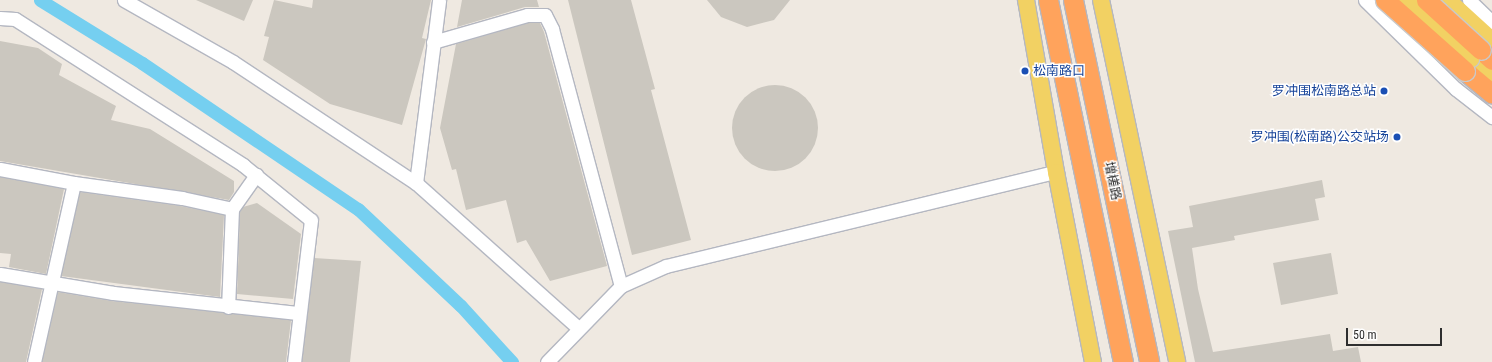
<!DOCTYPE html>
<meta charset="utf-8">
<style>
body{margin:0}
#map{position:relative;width:1492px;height:362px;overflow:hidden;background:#efe9e1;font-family:"Roboto Condensed","Noto Sans SC",sans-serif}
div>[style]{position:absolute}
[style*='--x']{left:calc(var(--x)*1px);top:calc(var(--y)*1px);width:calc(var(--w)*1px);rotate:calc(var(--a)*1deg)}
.canal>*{height:13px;margin:-6.5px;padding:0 6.5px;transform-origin:6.5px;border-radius:6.5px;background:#75cff0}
.building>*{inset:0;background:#cbc7bf}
.round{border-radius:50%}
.roads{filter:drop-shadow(1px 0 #b4b7c1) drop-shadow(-1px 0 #b4b7c1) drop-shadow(0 1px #b4b7c1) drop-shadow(0 -1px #b4b7c1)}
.minor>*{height:13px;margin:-6.5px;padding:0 6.5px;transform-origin:6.5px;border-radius:6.5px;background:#fff}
.major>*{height:16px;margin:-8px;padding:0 8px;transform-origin:8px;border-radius:8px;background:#f2d163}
.highway>*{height:19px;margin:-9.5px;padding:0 9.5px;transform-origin:9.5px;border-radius:9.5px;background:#ffa35c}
.bridges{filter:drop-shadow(1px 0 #c9c9c9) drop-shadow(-1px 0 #c9c9c9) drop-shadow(0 1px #c9c9c9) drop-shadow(0 -1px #c9c9c9)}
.major-bridge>*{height:16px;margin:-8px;padding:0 8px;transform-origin:8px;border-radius:8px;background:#f2d163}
.highway-bridge>*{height:19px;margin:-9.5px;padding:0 9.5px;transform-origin:9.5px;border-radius:9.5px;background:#ffa35c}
.dots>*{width:11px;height:11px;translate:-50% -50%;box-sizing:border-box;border:2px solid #fff;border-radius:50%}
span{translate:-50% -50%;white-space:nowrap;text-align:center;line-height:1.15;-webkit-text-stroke:3px #fff;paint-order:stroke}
.transit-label{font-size:13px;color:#164399}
.left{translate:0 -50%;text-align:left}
.right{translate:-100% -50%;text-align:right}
.street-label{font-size:13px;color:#2e2e2e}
.scale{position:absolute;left:1346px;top:328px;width:96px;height:18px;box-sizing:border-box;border:2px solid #2e2e2e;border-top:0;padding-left:5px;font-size:12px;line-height:14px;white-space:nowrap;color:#2e2e2e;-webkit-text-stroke:3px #fff;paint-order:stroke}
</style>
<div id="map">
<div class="canal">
<i style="--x:40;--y:0;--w:120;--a:31.7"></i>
<i style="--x:142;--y:63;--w:261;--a:34.1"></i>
<i style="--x:358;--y:209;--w:141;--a:43.3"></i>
<i style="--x:461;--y:306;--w:76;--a:47.7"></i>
</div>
<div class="building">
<i style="clip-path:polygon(196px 0,253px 0,244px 21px)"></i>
<i style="clip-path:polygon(274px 0,312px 8px,313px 0,431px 0,422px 38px,426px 39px,402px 125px,330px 104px,263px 60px,269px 37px,264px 36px)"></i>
<i style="clip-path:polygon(462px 0,537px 0,539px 7px,525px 7px,457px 27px)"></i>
<i style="clip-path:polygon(568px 0,631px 0,655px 89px,651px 90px,691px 240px,632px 255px)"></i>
<i style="clip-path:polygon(707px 0,790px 0,774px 20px,747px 27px,721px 17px)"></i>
<i style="clip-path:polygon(528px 23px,540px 23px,544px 32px,607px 266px,550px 281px,526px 240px,517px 243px,506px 200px,466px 210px,456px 169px,452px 170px,440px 128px,456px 44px)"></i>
<i style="clip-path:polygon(0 41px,38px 48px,62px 64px,59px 75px,116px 106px,111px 120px,150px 129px,234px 181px,234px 192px,229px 200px,0 161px)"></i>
<i class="round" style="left:732px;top:85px;width:86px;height:86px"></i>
<i style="clip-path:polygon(0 177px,64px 189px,46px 274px,9px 267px,11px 254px,0 253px)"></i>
<i style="clip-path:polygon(1322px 180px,1325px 197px,1315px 199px,1319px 220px,1234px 236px,1235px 240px,1192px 248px,1198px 289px,1213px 352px,1330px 334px,1333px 351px,1358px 347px,1361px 362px,1195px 362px,1168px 231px,1193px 227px,1189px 206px)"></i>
<i style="clip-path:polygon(80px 192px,181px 206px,224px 215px,220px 297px,61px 276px)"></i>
<i style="clip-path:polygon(257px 203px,301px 234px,293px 299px,237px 294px,240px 212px,243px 207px)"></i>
<i style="clip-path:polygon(1331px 253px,1338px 294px,1281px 305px,1273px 263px)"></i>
<i style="clip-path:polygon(314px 258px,361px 261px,350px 362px,302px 362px)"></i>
<i style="clip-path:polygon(0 282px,42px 289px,26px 362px,0 362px)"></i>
<i style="clip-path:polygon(58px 292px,112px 301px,291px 320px,286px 362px,42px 362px)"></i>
</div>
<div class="roads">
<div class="minor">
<i style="--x:124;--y:0;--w:125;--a:29.6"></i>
<i style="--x:233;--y:62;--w:219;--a:33.5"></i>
<i style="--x:416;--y:183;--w:217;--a:41.8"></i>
<i style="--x:1365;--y:0;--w:127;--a:44.4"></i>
<i style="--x:1456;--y:89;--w:46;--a:37.9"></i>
<i style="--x:1469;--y:0;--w:32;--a:44"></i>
<i style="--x:0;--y:18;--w:15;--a:4"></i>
<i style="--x:15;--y:19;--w:271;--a:32.6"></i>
<i style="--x:243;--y:165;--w:87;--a:39"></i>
<i style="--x:311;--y:220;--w:143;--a:96.8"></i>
<i style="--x:433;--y:42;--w:98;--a:-16"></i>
<i style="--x:527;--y:15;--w:18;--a:0"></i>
<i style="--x:545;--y:15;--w:16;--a:63"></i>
<i style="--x:552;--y:29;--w:266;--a:75"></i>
<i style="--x:0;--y:169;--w:75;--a:10.7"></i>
<i style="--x:74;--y:183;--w:183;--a:102.6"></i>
<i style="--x:74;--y:183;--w:109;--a:7.9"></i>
<i style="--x:182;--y:198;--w:51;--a:12.4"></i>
<i style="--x:232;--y:209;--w:98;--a:92.3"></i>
<i style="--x:416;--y:183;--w:184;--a:-82.8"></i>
<i style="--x:232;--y:209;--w:42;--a:-54.8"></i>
<i style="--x:0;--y:274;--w:115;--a:9.5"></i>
<i style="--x:113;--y:293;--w:186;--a:6.2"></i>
<i style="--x:547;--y:362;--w:106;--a:-45.8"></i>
<i style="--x:621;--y:286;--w:49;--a:-24"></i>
<i style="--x:666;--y:266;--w:401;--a:-13.6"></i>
</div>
<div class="major">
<i style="--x:1026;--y:0;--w:175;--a:80.1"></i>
<i style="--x:1056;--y:172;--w:194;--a:79"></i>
<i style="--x:1101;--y:0;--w:370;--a:78.1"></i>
<i style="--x:1448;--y:0;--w:59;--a:42.3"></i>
<i style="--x:1471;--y:59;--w:27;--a:39"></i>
</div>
<div class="highway">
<i style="--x:1048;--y:0;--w:370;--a:78.3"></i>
<i style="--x:1073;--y:0;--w:370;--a:78.1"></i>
<i style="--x:1481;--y:50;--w:15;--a:42"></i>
<i style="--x:1465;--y:71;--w:35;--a:40"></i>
</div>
</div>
<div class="bridges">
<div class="major-bridge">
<i style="--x:1406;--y:0;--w:88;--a:42.2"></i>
</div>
<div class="highway-bridge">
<i style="--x:1385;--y:0;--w:107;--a:41.6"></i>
<i style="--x:1426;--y:0;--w:74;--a:42.3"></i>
</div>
</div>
<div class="dots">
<i style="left:1025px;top:71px;background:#1a4fb4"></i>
<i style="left:1384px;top:91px;background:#1a4fb4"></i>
<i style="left:1397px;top:137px;background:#1a4fb4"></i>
</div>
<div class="transit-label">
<span class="left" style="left:1033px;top:71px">松南路口</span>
<span class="right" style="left:1376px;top:91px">罗冲围松南路总站</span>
<span class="right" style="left:1389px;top:137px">罗冲围(松南路)公交站场</span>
</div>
<div class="street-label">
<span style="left:1112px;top:181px;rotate:78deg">增槎路</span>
</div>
<div class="scale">50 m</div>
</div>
